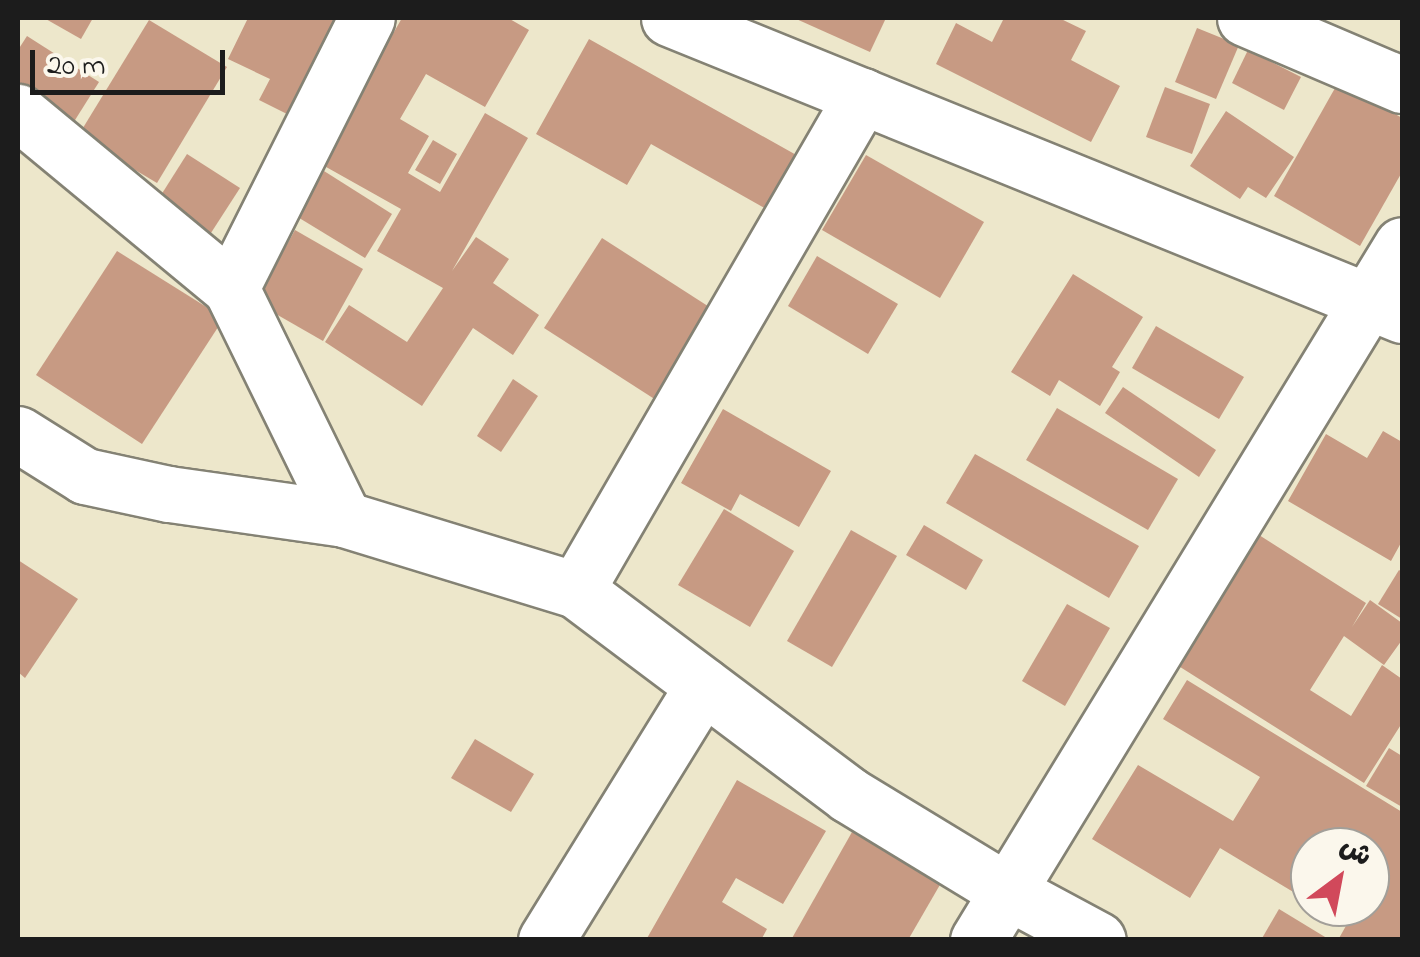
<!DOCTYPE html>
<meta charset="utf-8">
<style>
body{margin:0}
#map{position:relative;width:1420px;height:957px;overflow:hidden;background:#ede7cb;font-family:"Indie Flower","Playpen Sans Arabic",sans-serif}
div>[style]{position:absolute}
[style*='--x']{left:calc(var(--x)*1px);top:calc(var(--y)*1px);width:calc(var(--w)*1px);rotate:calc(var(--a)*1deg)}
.building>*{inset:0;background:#c79a83}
.roads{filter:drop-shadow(2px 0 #848274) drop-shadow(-2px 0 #848274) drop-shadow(0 2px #848274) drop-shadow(0 -2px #848274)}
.minor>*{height:55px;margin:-27.5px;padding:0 27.5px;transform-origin:27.5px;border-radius:27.5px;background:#fff}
span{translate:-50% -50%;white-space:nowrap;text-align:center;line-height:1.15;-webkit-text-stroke:8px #fbf7ec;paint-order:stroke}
.frame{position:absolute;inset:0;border:20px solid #1c1c1c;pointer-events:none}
.north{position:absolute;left:1290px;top:827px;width:100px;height:100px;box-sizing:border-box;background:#fbf7ec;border:2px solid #a29f99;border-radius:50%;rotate:32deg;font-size:28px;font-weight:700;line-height:40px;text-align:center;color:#1c1c1c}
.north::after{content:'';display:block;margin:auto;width:35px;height:45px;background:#d1495b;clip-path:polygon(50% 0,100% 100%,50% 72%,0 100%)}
.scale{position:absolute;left:30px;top:50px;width:195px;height:45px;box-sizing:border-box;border:5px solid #1c1c1c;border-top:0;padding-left:12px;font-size:30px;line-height:35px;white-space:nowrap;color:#1c1c1c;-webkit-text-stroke:8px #fbf7ec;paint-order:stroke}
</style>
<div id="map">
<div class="building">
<i style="clip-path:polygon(44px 18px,93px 18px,81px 39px)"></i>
<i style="clip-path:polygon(248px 18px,361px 18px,309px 125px,259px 100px,270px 79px,228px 59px)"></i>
<i style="clip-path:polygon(402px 18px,508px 18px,529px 30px,485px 107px,426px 74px,400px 119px,429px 136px,408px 173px,440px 192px,485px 113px,528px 138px,452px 271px,476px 237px,509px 259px,493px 283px,539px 315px,513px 355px,473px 328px,422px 406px,325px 342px,349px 305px,407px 342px,443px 288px,377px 251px,401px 209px,319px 163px)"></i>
<i style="clip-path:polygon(794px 18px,886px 18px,870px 52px)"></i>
<i style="clip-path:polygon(1004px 18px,1059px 18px,1086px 31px,1071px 60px,1120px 86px,1091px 142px,936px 64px,956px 23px,992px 42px)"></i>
<i style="clip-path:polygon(149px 20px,227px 67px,157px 183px,78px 136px)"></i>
<i style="clip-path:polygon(1197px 28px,1239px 45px,1216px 99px,1175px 82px)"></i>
<i style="clip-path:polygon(27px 36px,99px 82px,70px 128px,18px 94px,18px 50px)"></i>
<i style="clip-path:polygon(589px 39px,807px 161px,777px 215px,651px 144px,627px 185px,536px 134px)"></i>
<i style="clip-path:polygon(1248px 50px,1301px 77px,1284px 110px,1232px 83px)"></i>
<i style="clip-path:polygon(1339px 81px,1402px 118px,1402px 172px,1360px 246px,1274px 196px)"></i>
<i style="clip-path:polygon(1165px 87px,1210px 104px,1192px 154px,1146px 137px)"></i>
<i style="clip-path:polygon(1226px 111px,1294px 157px,1266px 198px,1248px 187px,1240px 199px,1190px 166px)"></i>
<i style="clip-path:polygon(433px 140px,457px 154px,440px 184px,415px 170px)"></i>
<i style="clip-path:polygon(187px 154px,240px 188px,209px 236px,156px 203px)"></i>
<i style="clip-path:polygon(866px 155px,984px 222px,940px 298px,822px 230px)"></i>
<i style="clip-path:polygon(324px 171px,392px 214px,365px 258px,296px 216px)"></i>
<i style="clip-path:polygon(295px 230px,363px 269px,323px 341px,255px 302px)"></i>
<i style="clip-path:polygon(602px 238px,714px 310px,656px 400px,544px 328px)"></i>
<i style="clip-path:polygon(117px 251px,224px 318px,142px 444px,36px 375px)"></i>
<i style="clip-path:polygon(817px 256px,898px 304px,868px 354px,788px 306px)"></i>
<i style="clip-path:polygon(1073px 274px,1143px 317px,1112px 367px,1120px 372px,1100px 406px,1059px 380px,1050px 396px,1011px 372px)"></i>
<i style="clip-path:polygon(1156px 326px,1244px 377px,1219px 419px,1132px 368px)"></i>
<i style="clip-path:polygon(513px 379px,538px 396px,501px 452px,477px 436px)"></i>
<i style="clip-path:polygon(1123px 387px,1216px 450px,1199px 477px,1105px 413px)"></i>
<i style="clip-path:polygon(1057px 408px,1178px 479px,1148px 530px,1026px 460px)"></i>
<i style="clip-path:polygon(723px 409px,831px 471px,799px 527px,740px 494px,731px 511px,681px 483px)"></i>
<i style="clip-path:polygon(1383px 431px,1402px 442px,1402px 541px,1391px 561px,1288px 501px,1326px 434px,1367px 458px)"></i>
<i style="clip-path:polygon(975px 454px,1139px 546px,1109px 598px,946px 503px)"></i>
<i style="clip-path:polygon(724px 509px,794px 551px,750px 627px,678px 585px)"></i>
<i style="clip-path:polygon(924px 525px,983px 560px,966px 590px,906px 555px)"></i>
<i style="clip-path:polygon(851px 530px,897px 556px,832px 667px,787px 641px)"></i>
<i style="clip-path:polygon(1259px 535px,1366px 603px,1352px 627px,1370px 600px,1402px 623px,1402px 640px,1384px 665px,1344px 636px,1310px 690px,1351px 716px,1382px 665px,1402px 679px,1402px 723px,1364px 783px,1177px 665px)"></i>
<i style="clip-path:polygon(18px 560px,78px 599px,25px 678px,18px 672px)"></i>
<i style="clip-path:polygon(1399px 570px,1402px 572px,1402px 619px,1378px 604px)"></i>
<i style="clip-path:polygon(1067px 604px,1110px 628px,1065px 706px,1022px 681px)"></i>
<i style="clip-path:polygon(1187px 680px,1402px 812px,1402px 940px,1338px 940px,1347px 924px,1318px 907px,1370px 907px,1370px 847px,1310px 847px,1310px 902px,1220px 848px,1190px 898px,1092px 839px,1138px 765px,1233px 821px,1260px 777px,1163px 719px)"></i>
<i style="clip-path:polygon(475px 739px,534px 774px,511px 812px,451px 778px)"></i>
<i style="clip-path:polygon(1389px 748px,1402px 756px,1402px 807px,1366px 786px)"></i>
<i style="clip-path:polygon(737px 780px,826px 831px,783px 904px,736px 878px,722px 902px,767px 929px,761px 940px,646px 940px)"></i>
<i style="clip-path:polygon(852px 832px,941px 883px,908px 940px,791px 940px)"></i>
<i style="clip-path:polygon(1279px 909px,1330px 940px,1261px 940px)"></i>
</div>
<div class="roads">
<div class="minor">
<i style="--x:669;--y:18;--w:791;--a:22.06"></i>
<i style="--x:1245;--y:18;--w:171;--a:23.1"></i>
<i style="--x:18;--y:112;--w:276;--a:39.6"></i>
<i style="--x:18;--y:434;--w:79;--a:32.1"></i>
<i style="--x:85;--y:476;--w:86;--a:12.1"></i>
<i style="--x:169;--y:494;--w:177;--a:8.1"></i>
<i style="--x:344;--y:519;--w:243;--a:17"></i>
<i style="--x:576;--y:590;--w:341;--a:36.9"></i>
<i style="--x:849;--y:795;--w:185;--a:31.3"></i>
<i style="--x:1007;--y:891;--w:103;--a:28.3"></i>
<i style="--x:344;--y:519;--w:257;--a:-116.1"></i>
<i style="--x:231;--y:288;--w:302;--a:-63.3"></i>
<i style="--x:576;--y:590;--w:571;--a:-59.93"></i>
<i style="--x:546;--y:940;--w:299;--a:-58.3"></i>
<i style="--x:978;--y:940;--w:814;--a:-58.61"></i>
</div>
</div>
<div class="frame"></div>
<div class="north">ش</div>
<div class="scale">20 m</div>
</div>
